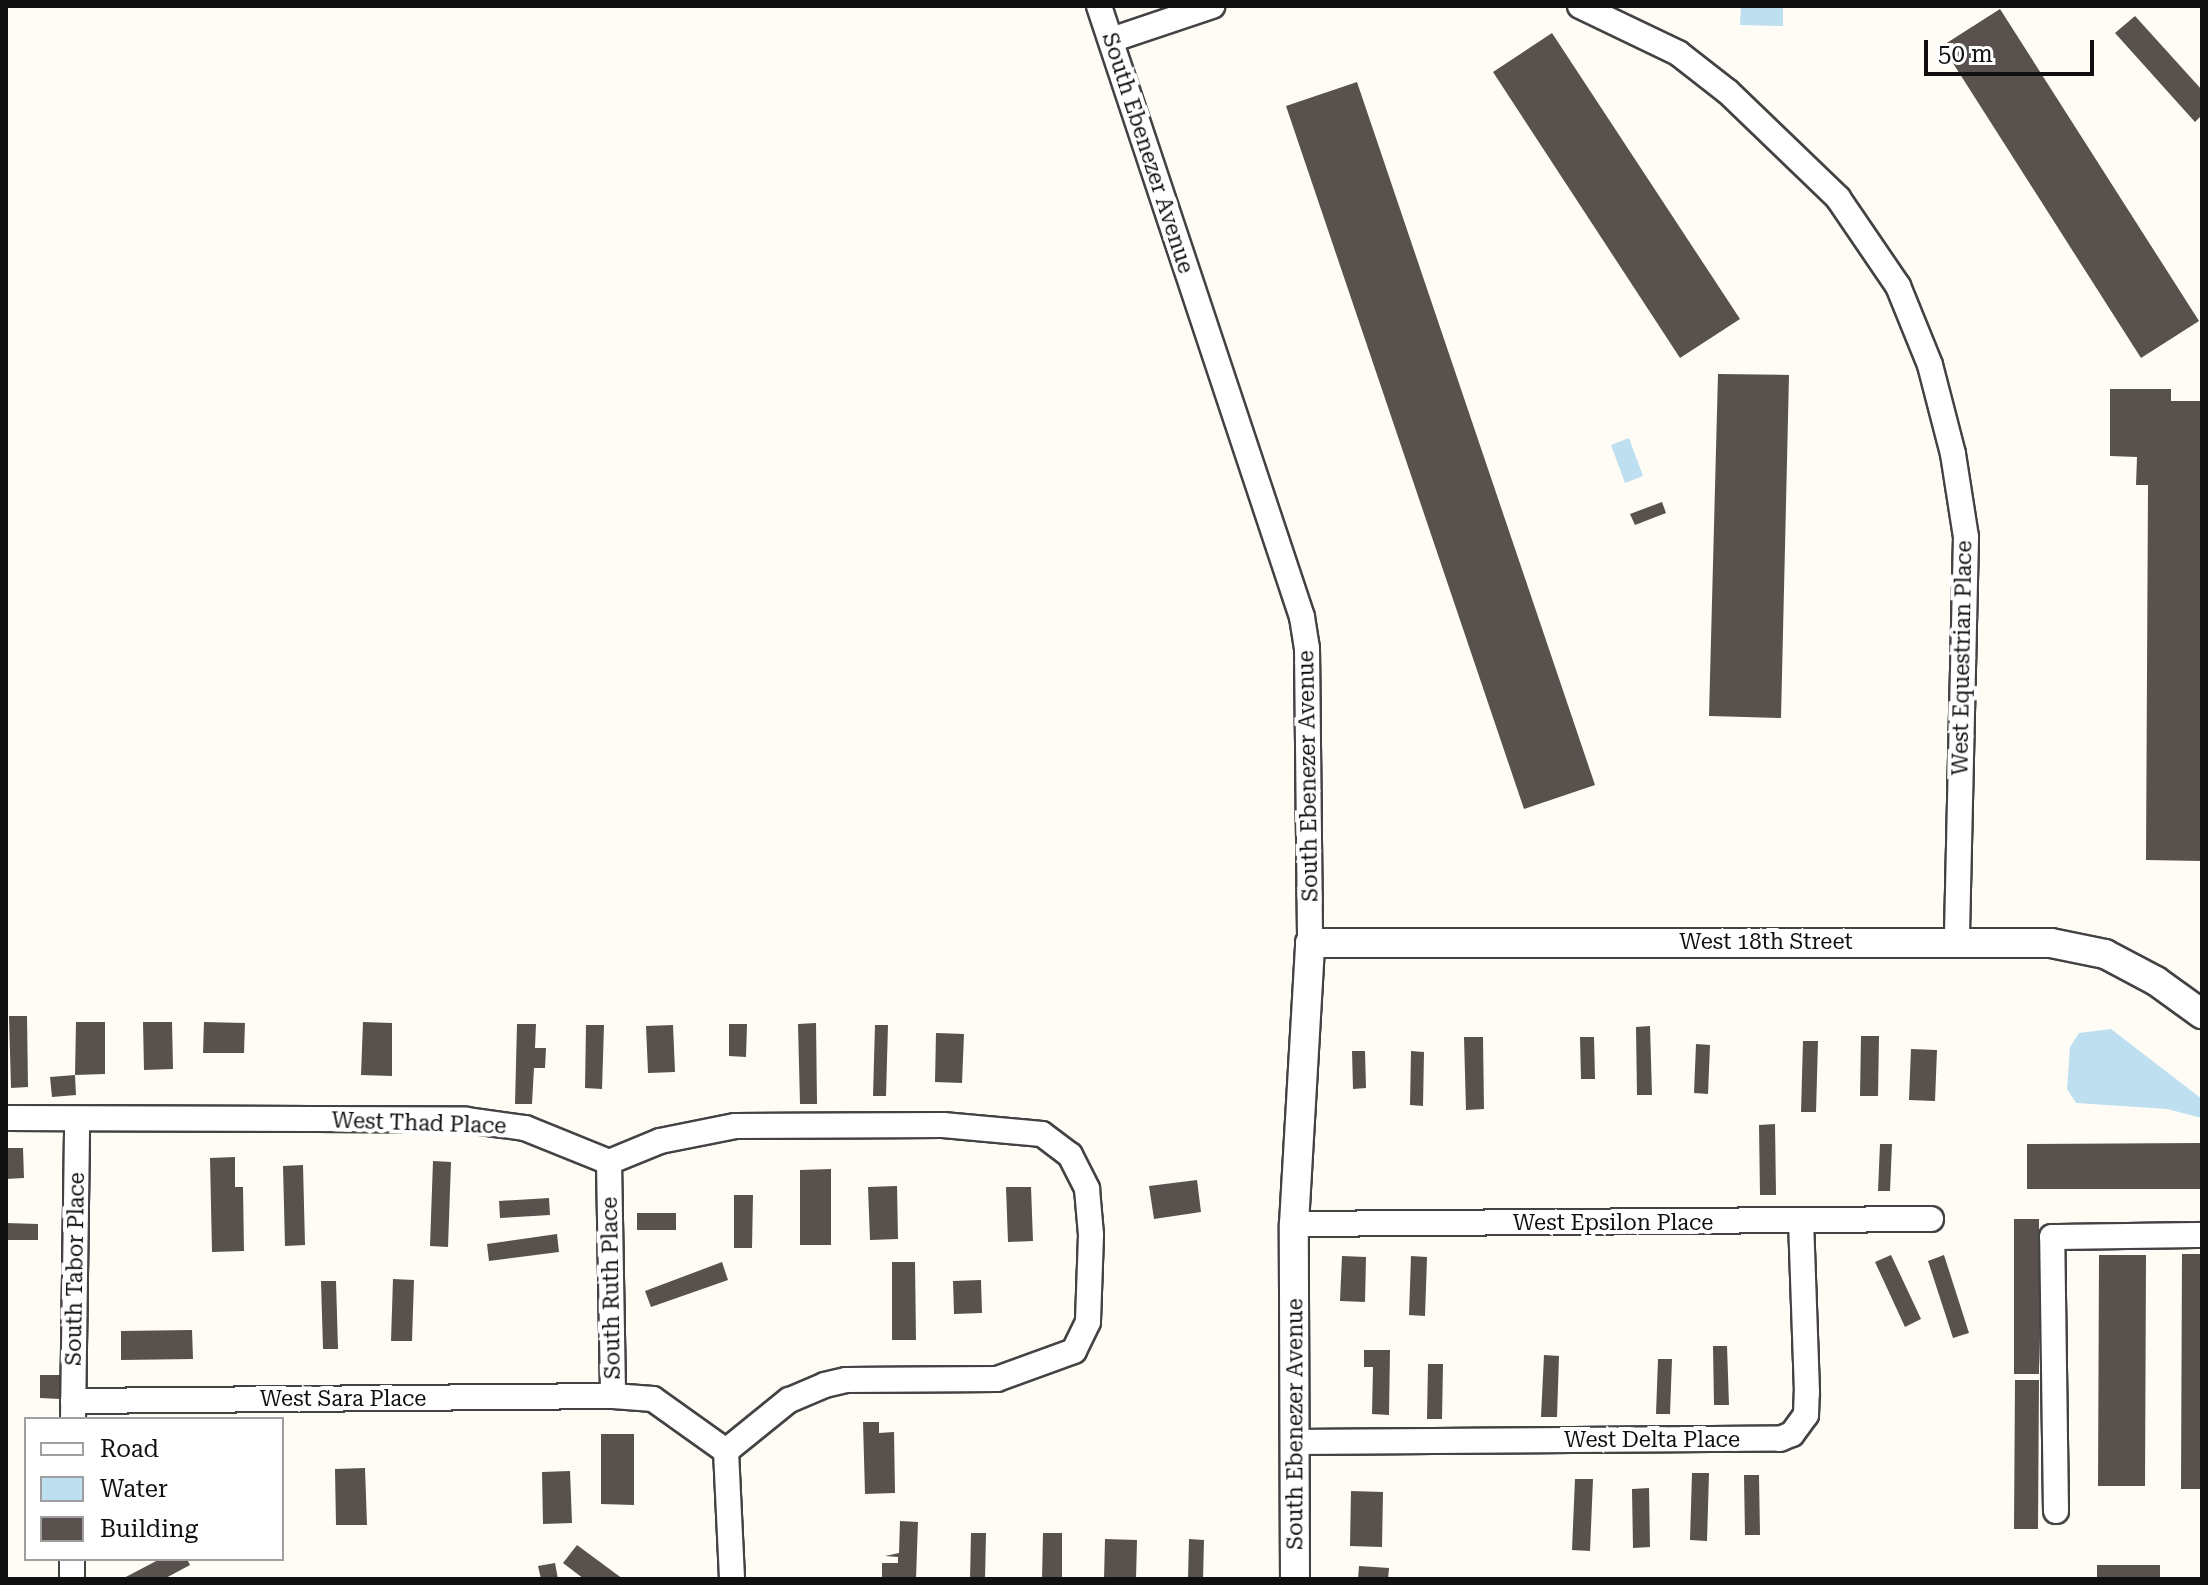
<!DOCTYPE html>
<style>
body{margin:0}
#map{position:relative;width:2208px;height:1585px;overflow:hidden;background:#fefcf5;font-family:"Roboto Serif",serif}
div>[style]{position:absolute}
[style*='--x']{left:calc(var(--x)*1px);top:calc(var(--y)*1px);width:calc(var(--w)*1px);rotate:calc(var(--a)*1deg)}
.water>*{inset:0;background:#bedff0}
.building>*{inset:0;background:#58514e}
.roads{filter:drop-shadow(2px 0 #434343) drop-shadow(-2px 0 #434343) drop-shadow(0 2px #434343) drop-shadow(0 -2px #434343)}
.minor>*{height:24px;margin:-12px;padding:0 12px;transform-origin:12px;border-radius:12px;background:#fff}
.tertiary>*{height:28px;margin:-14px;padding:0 14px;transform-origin:14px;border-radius:14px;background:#fff}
span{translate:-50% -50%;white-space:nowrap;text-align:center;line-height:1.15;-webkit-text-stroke:8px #fff;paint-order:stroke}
.street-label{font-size:22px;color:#101010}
.frame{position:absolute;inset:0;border:8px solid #101010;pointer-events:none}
.legend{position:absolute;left:24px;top:1417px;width:260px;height:144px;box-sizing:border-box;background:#fff;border:2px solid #9f9f9f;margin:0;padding:10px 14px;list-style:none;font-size:24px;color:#101010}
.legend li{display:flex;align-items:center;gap:16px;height:40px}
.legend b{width:40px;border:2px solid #9f9f9f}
.scale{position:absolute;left:1924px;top:40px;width:170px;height:36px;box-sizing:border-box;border:4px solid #101010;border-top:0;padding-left:10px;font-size:24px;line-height:28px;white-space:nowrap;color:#101010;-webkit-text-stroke:6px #fff;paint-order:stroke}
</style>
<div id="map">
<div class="water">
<i style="clip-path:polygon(1741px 6px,1783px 6px,1783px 26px,1740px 25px)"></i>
<i style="clip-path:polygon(1629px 438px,1643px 476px,1625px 483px,1611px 445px)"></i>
<i style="clip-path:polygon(2111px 1029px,2202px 1099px,2202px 1118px,2167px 1109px,2076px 1103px,2067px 1089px,2070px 1047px,2079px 1033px)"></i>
</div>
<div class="building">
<i style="clip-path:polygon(2000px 9px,2199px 321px,2141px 358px,1942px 46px)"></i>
<i style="clip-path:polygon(2135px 16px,2202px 90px,2202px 115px,2195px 122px,2115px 33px)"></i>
<i style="clip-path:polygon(1552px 33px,1740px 319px,1680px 358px,1493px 72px)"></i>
<i style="clip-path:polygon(1357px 82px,1595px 785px,1524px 809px,1286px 106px)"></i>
<i style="clip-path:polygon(1718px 374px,1789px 375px,1781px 718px,1709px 716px)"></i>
<i style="clip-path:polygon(2110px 389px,2171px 389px,2171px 401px,2202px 401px,2202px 861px,2146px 860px,2148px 485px,2136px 485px,2137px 457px,2110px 456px)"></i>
<i style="clip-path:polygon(1662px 502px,1666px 513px,1635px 525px,1630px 514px)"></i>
<i style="clip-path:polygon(9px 1016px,27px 1016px,28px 1087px,11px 1088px)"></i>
<i style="clip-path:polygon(76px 1022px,105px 1022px,105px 1074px,75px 1075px,76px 1095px,52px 1097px,50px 1077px,75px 1075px)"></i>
<i style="clip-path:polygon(143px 1022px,172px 1022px,173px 1069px,144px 1070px)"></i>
<i style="clip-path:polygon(204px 1022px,245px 1023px,244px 1053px,203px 1053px)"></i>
<i style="clip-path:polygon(363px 1022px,392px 1023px,392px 1076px,361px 1075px)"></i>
<i style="clip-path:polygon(816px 1023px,817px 1104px,800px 1104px,798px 1024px)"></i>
<i style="clip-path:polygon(517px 1024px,536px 1024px,535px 1048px,546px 1048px,545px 1068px,534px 1068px,532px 1104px,515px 1104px)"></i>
<i style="clip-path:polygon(729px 1024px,747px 1024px,746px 1057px,729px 1056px)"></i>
<i style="clip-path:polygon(586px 1025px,604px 1025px,602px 1089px,585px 1088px)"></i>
<i style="clip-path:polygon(673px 1025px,675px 1072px,648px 1073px,646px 1026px)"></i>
<i style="clip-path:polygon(875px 1025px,888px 1025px,886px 1096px,873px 1096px)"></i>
<i style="clip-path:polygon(1650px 1026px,1652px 1095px,1637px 1095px,1636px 1027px)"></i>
<i style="clip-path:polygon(936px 1033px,964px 1034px,962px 1083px,935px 1082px)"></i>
<i style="clip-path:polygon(1861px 1036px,1879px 1036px,1878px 1096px,1860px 1096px)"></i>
<i style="clip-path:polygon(1464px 1037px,1483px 1037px,1484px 1109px,1466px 1110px)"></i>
<i style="clip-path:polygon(1580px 1037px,1594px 1037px,1595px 1079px,1581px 1079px)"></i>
<i style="clip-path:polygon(1803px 1041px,1818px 1041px,1816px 1112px,1801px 1112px)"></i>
<i style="clip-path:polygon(1696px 1044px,1710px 1045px,1708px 1094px,1694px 1093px)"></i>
<i style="clip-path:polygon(1911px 1049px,1937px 1050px,1935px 1101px,1909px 1100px)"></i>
<i style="clip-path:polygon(1352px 1051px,1365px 1051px,1366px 1088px,1353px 1089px)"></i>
<i style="clip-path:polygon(1411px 1051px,1424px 1052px,1423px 1106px,1410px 1105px)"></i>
<i style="clip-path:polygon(1775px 1124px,1776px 1195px,1760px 1195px,1759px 1125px)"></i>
<i style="clip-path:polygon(2202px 1143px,2202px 1189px,2027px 1189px,2027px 1144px)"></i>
<i style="clip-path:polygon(1880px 1144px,1892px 1144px,1890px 1191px,1878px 1191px)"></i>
<i style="clip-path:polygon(6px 1148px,23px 1148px,24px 1178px,6px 1179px)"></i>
<i style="clip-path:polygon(235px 1157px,235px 1187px,243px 1187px,244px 1251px,212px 1252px,210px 1158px)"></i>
<i style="clip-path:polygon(433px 1161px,451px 1162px,448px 1247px,430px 1246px)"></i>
<i style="clip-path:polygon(303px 1165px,305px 1245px,285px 1246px,283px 1166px)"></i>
<i style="clip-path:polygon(831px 1169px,831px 1245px,800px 1245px,800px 1170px)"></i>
<i style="clip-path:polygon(1197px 1180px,1201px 1212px,1154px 1219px,1149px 1186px)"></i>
<i style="clip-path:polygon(897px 1186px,898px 1239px,870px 1240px,868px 1187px)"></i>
<i style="clip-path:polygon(1006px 1187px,1031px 1187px,1033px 1241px,1008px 1242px)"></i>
<i style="clip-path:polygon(734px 1195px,753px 1195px,752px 1248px,734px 1248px)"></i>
<i style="clip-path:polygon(549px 1198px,550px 1215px,500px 1218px,499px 1201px)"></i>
<i style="clip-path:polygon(637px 1213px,676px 1213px,676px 1230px,637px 1230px)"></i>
<i style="clip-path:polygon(2014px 1219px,2039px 1219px,2039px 1374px,2014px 1374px)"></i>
<i style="clip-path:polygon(6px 1223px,38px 1224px,38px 1240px,6px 1240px)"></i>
<i style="clip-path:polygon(557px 1234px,559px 1252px,489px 1261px,487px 1244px)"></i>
<i style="clip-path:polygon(2182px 1254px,2202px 1254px,2202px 1489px,2181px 1489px)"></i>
<i style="clip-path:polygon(1891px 1255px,1921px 1319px,1905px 1327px,1875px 1262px)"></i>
<i style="clip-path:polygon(1944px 1255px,1969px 1333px,1953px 1338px,1928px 1261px)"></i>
<i style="clip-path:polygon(2099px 1255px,2146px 1255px,2145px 1486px,2098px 1486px)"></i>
<i style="clip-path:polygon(1342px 1256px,1366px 1257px,1365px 1302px,1340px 1301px)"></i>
<i style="clip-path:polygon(1411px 1256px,1427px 1257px,1425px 1316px,1409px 1315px)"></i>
<i style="clip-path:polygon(722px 1262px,728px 1280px,651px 1307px,645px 1291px)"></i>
<i style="clip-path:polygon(892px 1262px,915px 1262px,916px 1340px,892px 1340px)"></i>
<i style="clip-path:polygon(393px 1279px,414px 1280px,412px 1341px,391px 1341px)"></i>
<i style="clip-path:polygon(981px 1280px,982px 1313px,954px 1314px,953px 1281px)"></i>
<i style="clip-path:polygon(321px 1281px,336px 1281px,338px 1349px,323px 1349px)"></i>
<i style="clip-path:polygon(192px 1330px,193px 1359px,121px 1360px,121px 1331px)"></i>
<i style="clip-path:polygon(1713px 1346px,1727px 1346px,1729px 1405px,1714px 1405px)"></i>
<i style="clip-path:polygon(1364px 1350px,1390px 1350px,1389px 1415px,1372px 1414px,1373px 1367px,1364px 1367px)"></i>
<i style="clip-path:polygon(1544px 1355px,1559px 1356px,1557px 1417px,1541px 1417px)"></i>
<i style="clip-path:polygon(1658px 1359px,1672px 1359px,1670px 1414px,1656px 1414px)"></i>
<i style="clip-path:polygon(1428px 1364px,1443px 1364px,1442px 1419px,1427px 1419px)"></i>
<i style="clip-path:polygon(40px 1375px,61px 1375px,60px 1399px,40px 1398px)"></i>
<i style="clip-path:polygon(2015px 1380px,2039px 1380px,2038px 1529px,2014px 1529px)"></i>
<i style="clip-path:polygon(863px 1422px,879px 1422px,879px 1433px,894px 1432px,895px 1493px,865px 1494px)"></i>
<i style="clip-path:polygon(601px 1434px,634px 1434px,634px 1505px,601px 1504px)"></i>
<i style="clip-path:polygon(365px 1468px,367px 1525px,336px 1525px,335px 1469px)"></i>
<i style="clip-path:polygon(570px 1471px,572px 1523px,543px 1524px,542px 1472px)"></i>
<i style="clip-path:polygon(1692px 1473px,1709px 1473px,1707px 1541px,1690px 1540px)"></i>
<i style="clip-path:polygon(1744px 1475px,1759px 1475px,1760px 1535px,1745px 1535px)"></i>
<i style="clip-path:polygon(1575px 1479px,1593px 1479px,1590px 1551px,1572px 1550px)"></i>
<i style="clip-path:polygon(1649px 1488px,1650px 1547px,1633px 1548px,1632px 1489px)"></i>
<i style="clip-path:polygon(1351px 1491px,1383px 1492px,1382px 1547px,1350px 1546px)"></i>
<i style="clip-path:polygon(900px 1521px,918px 1522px,916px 1579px,882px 1579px,882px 1563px,898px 1563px,898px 1557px,885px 1556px,899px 1553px)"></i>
<i style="clip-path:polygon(971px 1533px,986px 1533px,985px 1579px,970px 1579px)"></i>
<i style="clip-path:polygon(1043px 1533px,1062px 1533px,1062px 1579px,1042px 1579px)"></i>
<i style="clip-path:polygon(1105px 1539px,1137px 1540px,1136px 1579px,1104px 1579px)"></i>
<i style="clip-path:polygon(1189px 1539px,1204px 1540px,1203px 1579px,1188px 1579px)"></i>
<i style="clip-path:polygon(577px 1545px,623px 1579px,584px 1579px,563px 1563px)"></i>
<i style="clip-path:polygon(160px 1559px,187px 1559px,190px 1565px,164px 1579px,122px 1579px)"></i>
<i style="clip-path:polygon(555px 1563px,558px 1579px,541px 1579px,538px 1566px)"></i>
<i style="clip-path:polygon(2097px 1565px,2160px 1565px,2160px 1579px,2097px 1579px)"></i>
<i style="clip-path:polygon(1359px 1566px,1389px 1568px,1388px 1579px,1358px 1579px)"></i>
</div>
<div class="roads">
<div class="minor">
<i style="--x:1099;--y:6;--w:644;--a:71.62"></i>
<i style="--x:1302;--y:617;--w:31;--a:81"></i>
<i style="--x:1307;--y:648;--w:295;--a:89.4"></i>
<i style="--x:1580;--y:6;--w:109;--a:25.6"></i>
<i style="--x:1678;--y:53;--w:63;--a:38"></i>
<i style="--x:1728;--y:92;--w:153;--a:43.9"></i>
<i style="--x:1838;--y:198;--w:107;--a:55.7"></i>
<i style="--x:1898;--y:286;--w:85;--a:67.9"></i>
<i style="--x:1930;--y:365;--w:92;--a:75.5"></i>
<i style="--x:1953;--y:454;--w:84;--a:81.1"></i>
<i style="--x:1966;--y:537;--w:406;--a:91.3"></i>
<i style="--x:1111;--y:40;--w:107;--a:-18.6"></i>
<i style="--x:6;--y:1118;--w:460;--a:0.2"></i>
<i style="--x:466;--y:1120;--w:60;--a:7.7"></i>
<i style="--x:525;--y:1128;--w:91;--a:22"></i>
<i style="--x:609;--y:1162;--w:55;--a:-22.4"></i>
<i style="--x:660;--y:1141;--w:76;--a:-11.3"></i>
<i style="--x:735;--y:1126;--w:208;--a:-0.3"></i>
<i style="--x:943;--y:1125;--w:99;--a:5.2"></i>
<i style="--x:1042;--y:1134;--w:35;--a:37"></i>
<i style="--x:1070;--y:1155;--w:38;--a:63"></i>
<i style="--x:1087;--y:1189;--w:46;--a:85"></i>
<i style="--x:1091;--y:1235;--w:87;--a:92"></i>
<i style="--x:1088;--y:1322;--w:32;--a:116"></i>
<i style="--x:1074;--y:1351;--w:82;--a:160"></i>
<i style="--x:997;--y:1379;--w:151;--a:179.6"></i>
<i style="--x:846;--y:1380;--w:22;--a:167"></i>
<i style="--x:825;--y:1385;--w:39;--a:157"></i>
<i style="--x:789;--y:1400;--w:81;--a:141"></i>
<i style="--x:609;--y:1162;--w:234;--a:89"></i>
<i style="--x:613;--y:1396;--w:40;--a:4.3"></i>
<i style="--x:653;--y:1399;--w:90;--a:35.5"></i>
<i style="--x:726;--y:1451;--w:128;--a:87.3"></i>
<i style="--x:1294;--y:1224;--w:637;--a:-0.45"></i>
<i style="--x:73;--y:1401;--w:540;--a:-0.53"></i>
<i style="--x:73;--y:1419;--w:300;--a:-89.2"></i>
<i style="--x:1295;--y:1442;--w:485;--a:-0.4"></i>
<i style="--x:1780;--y:1439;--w:13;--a:-23"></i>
<i style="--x:1792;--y:1434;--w:24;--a:-54"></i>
<i style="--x:1806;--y:1415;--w:23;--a:-88"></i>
<i style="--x:1807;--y:1392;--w:170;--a:-92"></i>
<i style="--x:2056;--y:1511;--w:274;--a:-90.8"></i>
<i style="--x:2052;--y:1237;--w:150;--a:-0.8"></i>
<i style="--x:72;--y:1579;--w:20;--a:-90"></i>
</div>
<div class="tertiary">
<i style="--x:1295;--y:1579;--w:355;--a:-90.2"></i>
<i style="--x:1294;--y:1224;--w:281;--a:-86.7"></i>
<i style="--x:1310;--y:943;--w:741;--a:0"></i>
<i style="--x:2051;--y:943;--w:55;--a:11.5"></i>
<i style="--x:2105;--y:954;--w:58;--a:27.9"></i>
<i style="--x:2156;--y:981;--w:57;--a:35.7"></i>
</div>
</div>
<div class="street-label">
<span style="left:1148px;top:153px;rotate:72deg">South Ebenezer Avenue</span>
<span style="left:1962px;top:658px;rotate:-89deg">West Equestrian Place</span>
<span style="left:1308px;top:776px;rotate:-91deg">South Ebenezer Avenue</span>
<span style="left:1766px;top:942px">West 18th Street</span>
<span style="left:419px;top:1123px;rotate:2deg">West Thad Place</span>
<span style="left:1613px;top:1223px">West Epsilon Place</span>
<span style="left:75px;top:1269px;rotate:-89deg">South Tabor Place</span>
<span style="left:611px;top:1288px;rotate:-91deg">South Ruth Place</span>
<span style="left:343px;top:1399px">West Sara Place</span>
<span style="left:1295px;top:1424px;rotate:-90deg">South Ebenezer Avenue</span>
<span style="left:1652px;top:1440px">West Delta Place</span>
</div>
<div class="frame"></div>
<ul class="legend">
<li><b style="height:10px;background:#fff"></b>Road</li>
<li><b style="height:22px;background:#bedff0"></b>Water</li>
<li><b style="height:22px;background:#58514e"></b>Building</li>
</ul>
<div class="scale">50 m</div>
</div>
